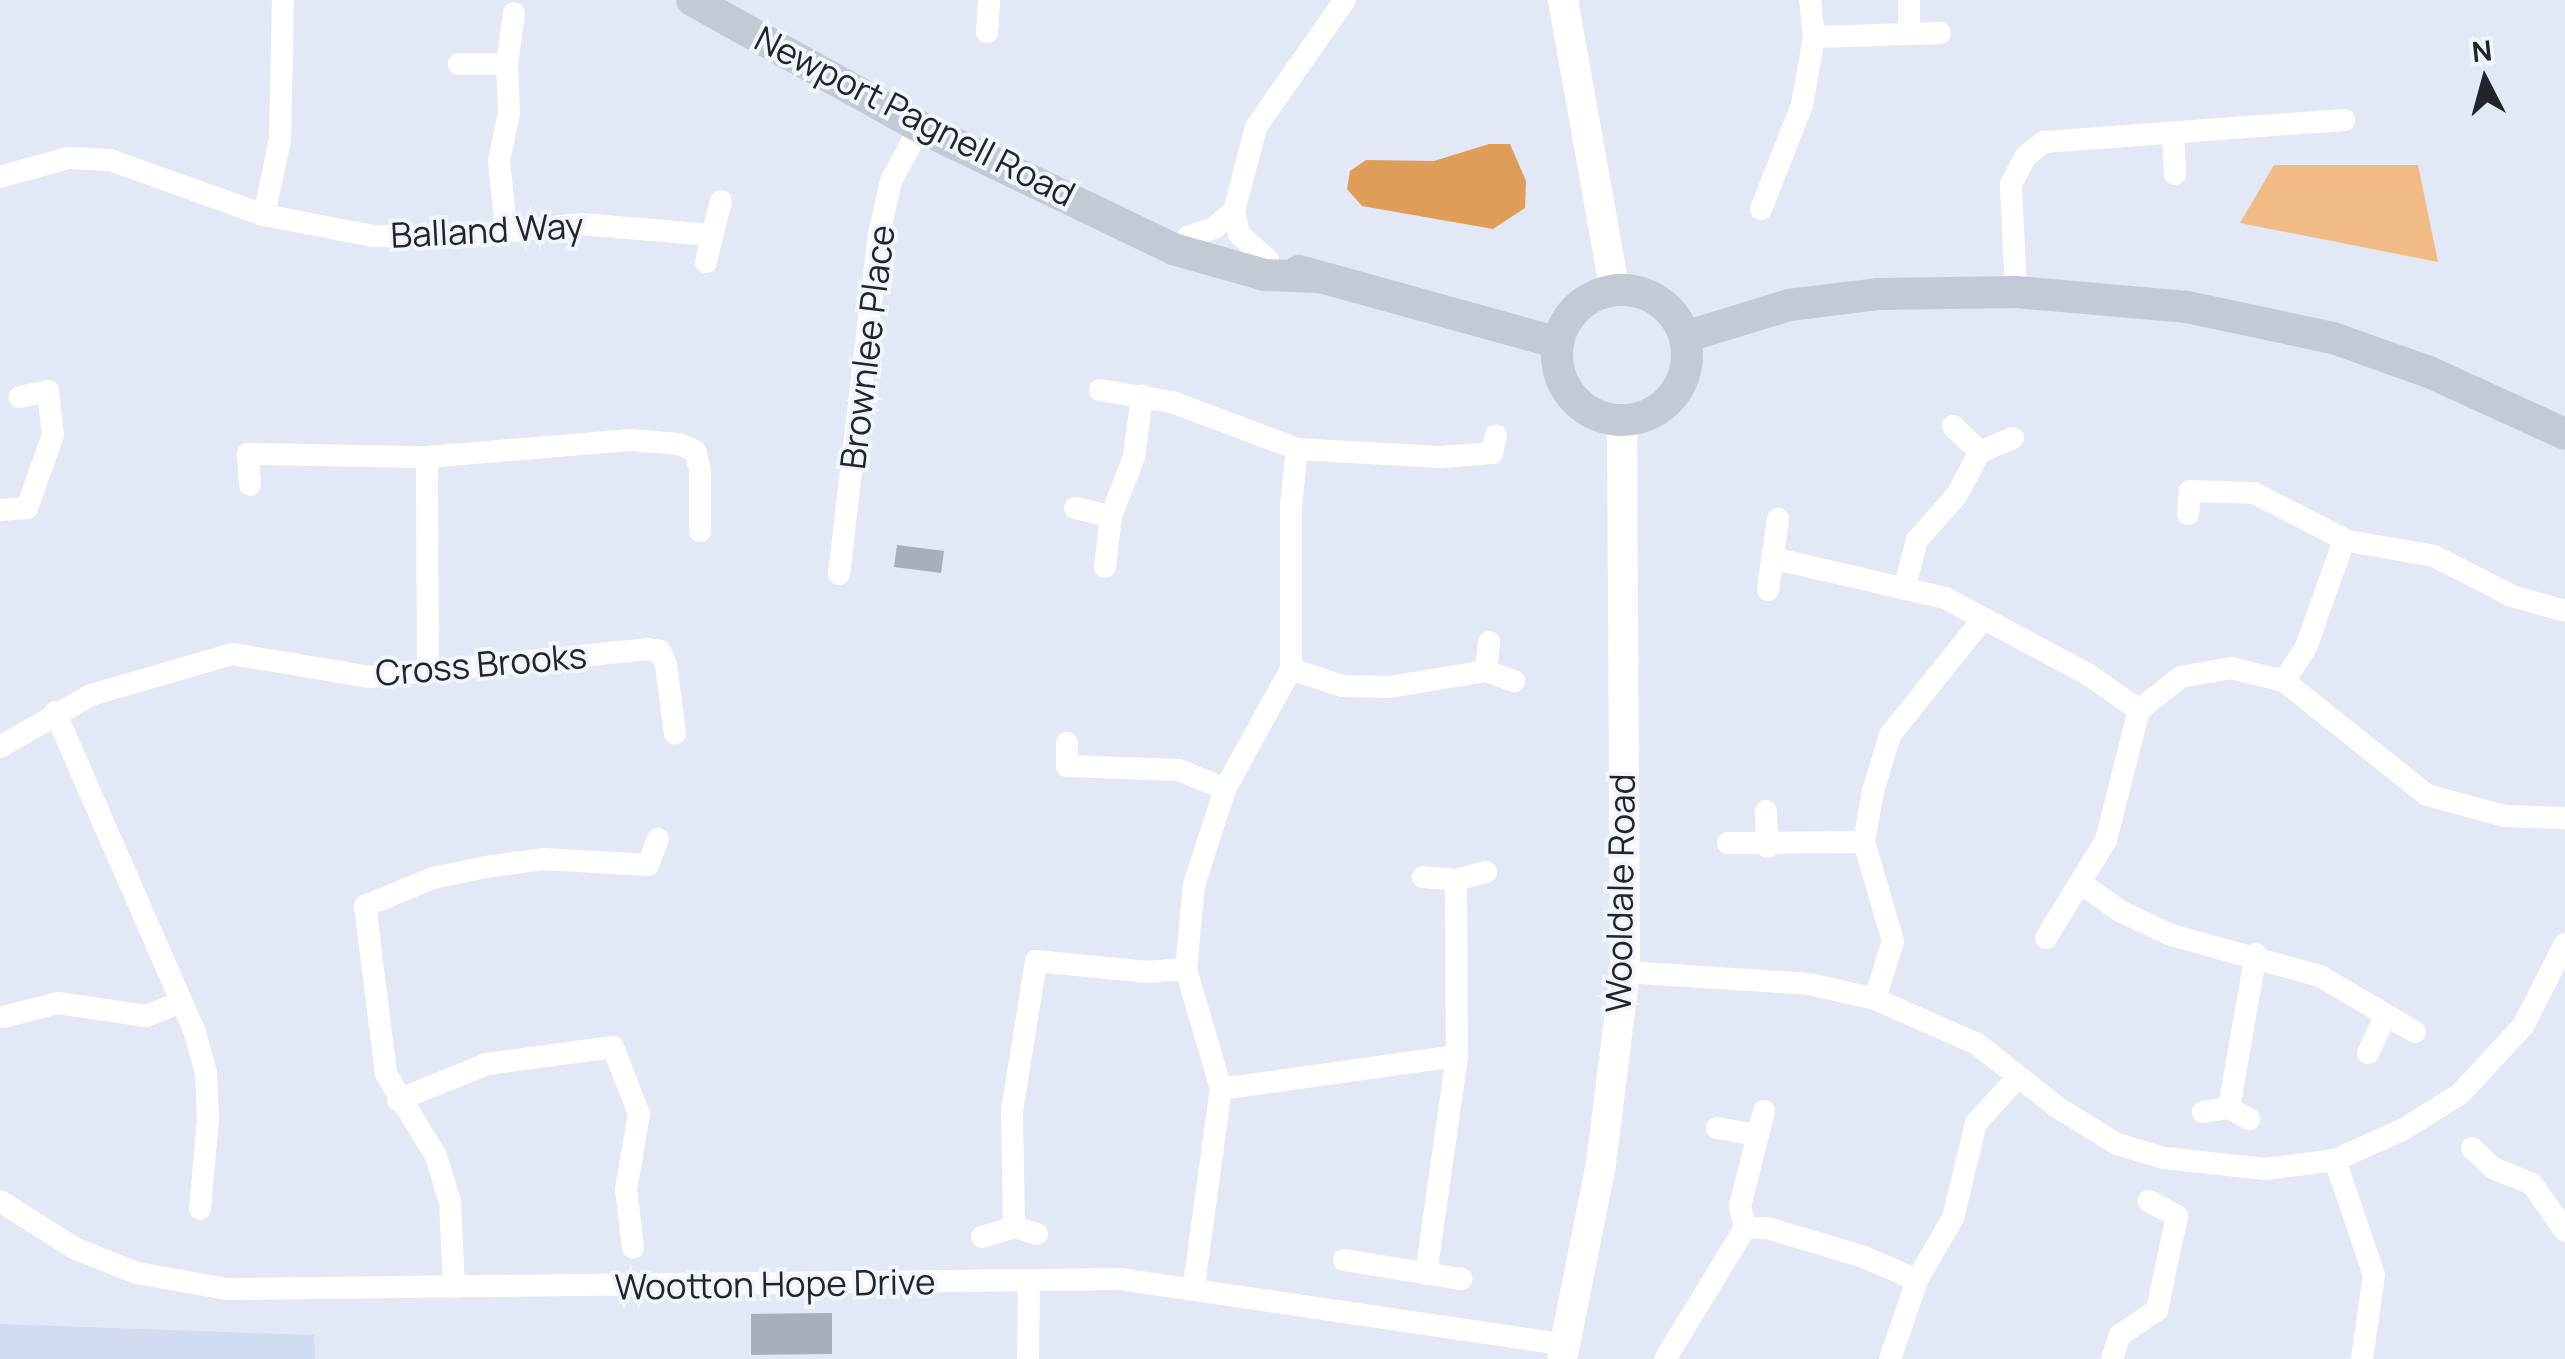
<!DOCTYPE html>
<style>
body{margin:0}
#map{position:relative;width:2565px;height:1359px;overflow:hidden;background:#e2e8f5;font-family:Manrope,sans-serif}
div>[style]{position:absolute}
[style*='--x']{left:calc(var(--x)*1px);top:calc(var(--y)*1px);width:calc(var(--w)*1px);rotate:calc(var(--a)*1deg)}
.built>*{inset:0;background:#d2dcf0}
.green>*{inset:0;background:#f1bb85}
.water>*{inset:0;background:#de9d58}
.building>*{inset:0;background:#a8aeba}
.minor>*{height:22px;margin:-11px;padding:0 11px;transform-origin:11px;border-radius:11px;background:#fff}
.tertiary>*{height:30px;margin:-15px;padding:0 15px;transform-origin:15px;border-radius:15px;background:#fff}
.secondary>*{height:32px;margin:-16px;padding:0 16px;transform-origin:16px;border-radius:16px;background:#c3c9d5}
.secondary>.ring{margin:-16px;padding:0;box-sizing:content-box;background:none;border:32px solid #c3c9d5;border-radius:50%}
span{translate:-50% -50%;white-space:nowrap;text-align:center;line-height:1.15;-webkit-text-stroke:8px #f1f5fd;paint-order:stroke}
.street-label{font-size:35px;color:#212428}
.north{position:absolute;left:2435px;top:30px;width:100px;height:100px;-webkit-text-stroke:8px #f1f5fd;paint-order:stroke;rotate:354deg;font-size:28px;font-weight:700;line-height:40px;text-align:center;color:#212428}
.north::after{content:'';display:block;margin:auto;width:35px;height:45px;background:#212428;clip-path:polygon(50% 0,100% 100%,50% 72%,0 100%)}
</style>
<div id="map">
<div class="built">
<i style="clip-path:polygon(0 1324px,314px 1335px,315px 1359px,0 1359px)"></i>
</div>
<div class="green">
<i style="clip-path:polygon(2274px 165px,2418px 165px,2438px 262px,2240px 223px)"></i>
</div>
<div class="water">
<i style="clip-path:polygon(1489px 144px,1510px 144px,1526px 181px,1525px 208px,1493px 229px,1362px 206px,1347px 189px,1350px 171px,1366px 160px,1434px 161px)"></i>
</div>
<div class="building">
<i style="clip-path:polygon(897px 545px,944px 551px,941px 573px,894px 567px)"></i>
<i style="clip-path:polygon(832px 1313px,832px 1354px,751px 1355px,751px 1314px)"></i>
</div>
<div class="minor">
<i style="--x:1909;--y:0;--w:33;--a:90"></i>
<i style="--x:987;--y:32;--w:32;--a:-86"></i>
<i style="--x:1814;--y:37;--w:126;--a:-1.8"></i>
<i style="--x:459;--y:64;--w:48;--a:0"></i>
<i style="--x:507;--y:64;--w:49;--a:87.7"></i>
<i style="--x:509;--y:113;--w:48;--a:102"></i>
<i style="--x:499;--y:160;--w:69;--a:84.2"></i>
<i style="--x:507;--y:64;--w:51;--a:-82.2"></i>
<i style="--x:2173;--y:135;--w:39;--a:87"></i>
<i style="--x:0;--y:177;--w:71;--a:-15.6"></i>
<i style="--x:68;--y:158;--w:42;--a:2.7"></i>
<i style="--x:110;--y:160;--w:164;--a:19.7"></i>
<i style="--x:264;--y:215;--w:111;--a:10.9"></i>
<i style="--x:373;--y:236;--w:81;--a:0.7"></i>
<i style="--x:454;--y:237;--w:128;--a:-5.8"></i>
<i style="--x:581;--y:224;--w:131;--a:4.8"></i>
<i style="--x:712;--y:235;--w:35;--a:-75"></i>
<i style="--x:1761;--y:209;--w:112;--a:-68.5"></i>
<i style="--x:1802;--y:105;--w:69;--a:-80"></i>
<i style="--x:1814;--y:37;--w:37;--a:-96"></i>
<i style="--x:264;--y:215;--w:77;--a:-78"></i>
<i style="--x:280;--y:140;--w:140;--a:-88.8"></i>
<i style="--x:1188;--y:237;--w:28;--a:-19"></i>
<i style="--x:1214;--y:228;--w:26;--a:-40"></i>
<i style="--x:1268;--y:260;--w:39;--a:-138"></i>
<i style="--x:1239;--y:234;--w:24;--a:-102"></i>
<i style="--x:1234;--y:211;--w:87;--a:-75.3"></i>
<i style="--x:1256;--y:127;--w:155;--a:-55"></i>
<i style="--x:706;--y:262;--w:28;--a:-77"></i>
<i style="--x:2016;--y:292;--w:108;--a:-92.7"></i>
<i style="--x:2011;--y:184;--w:32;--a:-62"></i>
<i style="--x:2026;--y:156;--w:23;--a:-38"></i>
<i style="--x:2044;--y:142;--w:301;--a:-4.2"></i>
<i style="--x:1100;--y:390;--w:73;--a:9.5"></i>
<i style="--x:1172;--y:402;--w:134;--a:20.6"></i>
<i style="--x:1297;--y:449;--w:143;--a:3.2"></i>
<i style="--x:1440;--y:457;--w:52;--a:-4.4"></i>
<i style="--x:1492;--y:453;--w:18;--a:-77"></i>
<i style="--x:1953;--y:426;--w:37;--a:44"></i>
<i style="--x:1980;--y:452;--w:36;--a:-23"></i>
<i style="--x:250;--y:485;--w:31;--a:-94"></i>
<i style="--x:248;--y:454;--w:179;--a:1"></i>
<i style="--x:1075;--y:508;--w:37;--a:13"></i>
<i style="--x:0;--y:510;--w:27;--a:-4"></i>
<i style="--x:27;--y:508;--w:77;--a:-70.4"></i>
<i style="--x:53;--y:435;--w:44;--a:-96.5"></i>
<i style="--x:48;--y:391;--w:29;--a:168"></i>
<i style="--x:2188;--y:514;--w:23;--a:-85"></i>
<i style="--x:2190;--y:491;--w:64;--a:1.8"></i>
<i style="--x:2254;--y:493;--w:106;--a:27.1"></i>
<i style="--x:2348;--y:541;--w:87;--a:9.9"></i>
<i style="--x:2434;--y:556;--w:88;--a:27.1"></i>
<i style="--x:2512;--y:596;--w:55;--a:15.8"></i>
<i style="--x:1772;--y:558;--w:178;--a:13"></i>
<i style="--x:1945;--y:598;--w:163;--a:28.1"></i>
<i style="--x:2089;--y:675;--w:61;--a:35"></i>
<i style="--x:2139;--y:710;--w:53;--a:-38.2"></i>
<i style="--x:2181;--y:677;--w:51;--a:-10.2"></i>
<i style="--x:2231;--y:668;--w:55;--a:13.8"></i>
<i style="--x:2284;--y:681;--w:183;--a:38.6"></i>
<i style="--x:2427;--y:795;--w:81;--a:15.1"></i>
<i style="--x:2505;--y:816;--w:60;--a:1.9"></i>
<i style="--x:1105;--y:567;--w:51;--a:-83.3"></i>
<i style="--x:1111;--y:516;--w:63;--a:-68.7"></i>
<i style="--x:1134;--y:457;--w:62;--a:-82.5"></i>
<i style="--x:839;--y:574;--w:342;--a:-83.3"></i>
<i style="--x:879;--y:234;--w:54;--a:-77.2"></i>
<i style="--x:891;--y:181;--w:61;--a:-61.8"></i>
<i style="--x:1904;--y:589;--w:51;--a:-75.1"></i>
<i style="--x:1917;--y:540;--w:59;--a:-48.4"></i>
<i style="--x:1956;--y:496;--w:50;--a:-61.4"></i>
<i style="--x:1768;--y:590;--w:72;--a:-82"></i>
<i style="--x:1291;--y:669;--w:54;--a:18.4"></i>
<i style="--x:1342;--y:686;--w:48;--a:1.2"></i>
<i style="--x:1390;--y:687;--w:97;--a:-9.5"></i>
<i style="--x:1486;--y:671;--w:29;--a:-84"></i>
<i style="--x:428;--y:671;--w:214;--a:-90.3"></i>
<i style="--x:427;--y:457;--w:205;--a:-4.8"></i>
<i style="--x:631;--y:440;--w:48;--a:4.8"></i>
<i style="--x:679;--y:444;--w:17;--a:24"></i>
<i style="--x:695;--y:451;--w:20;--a:75"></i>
<i style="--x:700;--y:470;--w:61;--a:90"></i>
<i style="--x:1486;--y:671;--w:30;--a:20"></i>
<i style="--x:2284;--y:681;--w:40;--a:-57.1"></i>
<i style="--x:2306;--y:647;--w:114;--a:-70.4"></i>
<i style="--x:55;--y:712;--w:350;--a:66.4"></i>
<i style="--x:195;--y:1033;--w:41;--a:74.6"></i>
<i style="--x:206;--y:1073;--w:46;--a:87.5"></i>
<i style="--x:208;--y:1119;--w:90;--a:95.1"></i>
<i style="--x:1067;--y:743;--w:23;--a:90"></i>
<i style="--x:1067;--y:766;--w:112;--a:2"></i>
<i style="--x:1179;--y:770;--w:50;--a:22.4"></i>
<i style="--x:0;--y:747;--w:105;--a:-29.7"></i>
<i style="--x:91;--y:695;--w:147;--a:-16.2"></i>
<i style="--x:232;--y:654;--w:139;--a:9.5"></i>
<i style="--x:369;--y:677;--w:280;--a:-5.7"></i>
<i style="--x:648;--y:649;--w:12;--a:9"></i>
<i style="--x:660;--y:651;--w:15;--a:67"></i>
<i style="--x:666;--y:665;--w:69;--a:82.5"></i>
<i style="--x:1766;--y:811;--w:36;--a:88"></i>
<i style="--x:1728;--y:843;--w:136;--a:-0.4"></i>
<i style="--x:1423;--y:877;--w:33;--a:5"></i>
<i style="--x:1456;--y:880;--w:176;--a:89.7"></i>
<i style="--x:1457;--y:1056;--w:220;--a:98.1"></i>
<i style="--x:1456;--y:880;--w:31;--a:-15"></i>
<i style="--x:2082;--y:884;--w:47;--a:35.4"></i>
<i style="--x:2120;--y:911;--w:56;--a:25.2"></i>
<i style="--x:2171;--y:935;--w:155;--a:15.4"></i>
<i style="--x:2320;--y:976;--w:110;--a:30.5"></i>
<i style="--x:2046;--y:938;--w:115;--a:-58.5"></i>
<i style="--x:2106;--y:840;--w:134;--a:-75.8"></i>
<i style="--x:1625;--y:972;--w:184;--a:3.7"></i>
<i style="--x:1809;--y:984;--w:68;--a:12.8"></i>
<i style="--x:1875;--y:999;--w:111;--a:23.8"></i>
<i style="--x:1977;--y:1044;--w:102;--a:38.2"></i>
<i style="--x:2057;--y:1107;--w:70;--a:31.7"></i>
<i style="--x:2117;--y:1144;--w:49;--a:16.6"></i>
<i style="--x:2164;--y:1158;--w:102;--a:6.2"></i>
<i style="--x:2265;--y:1169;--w:71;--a:-7.3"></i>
<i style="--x:2335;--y:1160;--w:76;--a:-24.2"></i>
<i style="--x:2404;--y:1129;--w:66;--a:-32"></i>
<i style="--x:2460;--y:1094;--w:93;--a:-47.2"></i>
<i style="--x:2523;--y:1026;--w:92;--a:-62.9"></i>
<i style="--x:1875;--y:999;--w:61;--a:-72.8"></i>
<i style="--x:1893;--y:941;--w:103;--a:-106.3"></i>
<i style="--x:1864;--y:842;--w:52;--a:-80"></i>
<i style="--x:1873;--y:791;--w:59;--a:-73.1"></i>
<i style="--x:1890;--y:735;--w:147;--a:-51.3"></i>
<i style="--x:3;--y:1017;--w:57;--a:-14.3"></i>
<i style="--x:58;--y:1003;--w:89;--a:8.4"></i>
<i style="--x:146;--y:1016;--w:35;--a:-22"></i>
<i style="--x:2368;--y:1053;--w:42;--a:-64.7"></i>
<i style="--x:1221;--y:1089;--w:238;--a:-8"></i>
<i style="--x:398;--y:1100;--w:96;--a:-22"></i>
<i style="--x:487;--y:1064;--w:127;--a:-7.7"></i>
<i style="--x:613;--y:1047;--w:72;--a:68.8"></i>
<i style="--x:639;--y:1114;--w:76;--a:99.8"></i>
<i style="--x:626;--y:1189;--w:59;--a:83.2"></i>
<i style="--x:2229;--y:1108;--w:156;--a:-80.1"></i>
<i style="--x:2203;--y:1112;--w:26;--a:-9"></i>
<i style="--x:2229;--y:1108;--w:23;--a:29"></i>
<i style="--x:1717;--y:1128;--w:39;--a:10"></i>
<i style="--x:2472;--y:1148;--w:29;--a:44"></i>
<i style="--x:2493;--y:1168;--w:42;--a:22.3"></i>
<i style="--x:2532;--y:1184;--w:57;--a:54.9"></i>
<i style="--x:2335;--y:1160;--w:121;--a:71.3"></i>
<i style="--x:2374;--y:1275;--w:85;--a:98.1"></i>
<i style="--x:0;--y:1201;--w:90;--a:32.3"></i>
<i style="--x:76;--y:1249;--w:66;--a:21.5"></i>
<i style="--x:137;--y:1273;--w:91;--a:10.1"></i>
<i style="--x:227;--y:1289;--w:893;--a:-0.64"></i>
<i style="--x:1120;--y:1279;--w:450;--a:8.4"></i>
<i style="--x:1745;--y:1228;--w:23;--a:-103"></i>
<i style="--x:1740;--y:1206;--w:98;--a:-75.8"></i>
<i style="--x:1037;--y:1234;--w:24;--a:-163"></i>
<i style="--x:1014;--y:1227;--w:116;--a:-91"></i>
<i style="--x:1012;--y:1111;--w:152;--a:-80.9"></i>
<i style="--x:1036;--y:961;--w:113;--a:5.6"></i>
<i style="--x:1148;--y:972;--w:38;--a:-5"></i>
<i style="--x:982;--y:1237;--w:34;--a:-17"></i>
<i style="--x:1344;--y:1260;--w:119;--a:9.2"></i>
<i style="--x:1194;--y:1285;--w:198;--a:-82.2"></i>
<i style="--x:1221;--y:1089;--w:125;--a:-106.3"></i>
<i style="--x:1186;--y:969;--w:84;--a:-84.6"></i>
<i style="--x:1194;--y:885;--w:101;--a:-72.1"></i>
<i style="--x:1225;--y:789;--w:137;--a:-61.2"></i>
<i style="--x:1291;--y:669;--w:163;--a:-90"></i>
<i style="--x:1291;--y:506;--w:57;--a:-84"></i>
<i style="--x:454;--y:1287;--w:85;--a:-92.7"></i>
<i style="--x:450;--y:1202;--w:48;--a:-106.9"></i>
<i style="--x:436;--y:1156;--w:96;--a:-121.4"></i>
<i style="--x:386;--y:1074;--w:169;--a:-97.1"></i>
<i style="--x:365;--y:906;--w:74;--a:-22.4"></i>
<i style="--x:433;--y:878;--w:54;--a:-11.7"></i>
<i style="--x:486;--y:867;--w:59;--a:-7.9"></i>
<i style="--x:544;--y:859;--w:104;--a:3.3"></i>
<i style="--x:648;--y:865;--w:28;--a:-69"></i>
<i style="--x:1028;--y:1359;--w:78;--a:-89.3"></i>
<i style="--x:1665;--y:1359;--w:153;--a:-58.6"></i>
<i style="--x:1745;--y:1228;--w:22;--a:0"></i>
<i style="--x:1767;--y:1228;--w:101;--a:16.6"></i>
<i style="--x:1864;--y:1257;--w:58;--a:23.5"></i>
<i style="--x:1890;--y:1359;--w:83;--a:-71.1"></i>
<i style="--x:1917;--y:1280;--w:72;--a:-59.9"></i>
<i style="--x:1953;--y:1218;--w:98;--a:-76.4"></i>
<i style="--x:1976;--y:1123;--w:62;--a:-47.6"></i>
<i style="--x:2112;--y:1359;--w:25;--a:-72"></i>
<i style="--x:2120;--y:1335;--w:45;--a:-34"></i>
<i style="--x:2157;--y:1310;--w:96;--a:-78"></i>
<i style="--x:2177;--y:1216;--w:32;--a:-152"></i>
</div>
<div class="tertiary">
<i style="--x:1563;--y:0;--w:296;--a:79.9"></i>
<i style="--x:1562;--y:1359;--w:199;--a:-78.7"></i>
<i style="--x:1601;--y:1164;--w:193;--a:-82.9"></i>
<i style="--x:1625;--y:972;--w:551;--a:-90.31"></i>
</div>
<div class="secondary">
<i style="--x:692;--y:0;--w:261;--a:29.1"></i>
<i style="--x:920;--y:127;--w:281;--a:25.7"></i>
<i style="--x:1173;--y:249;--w:96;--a:15.8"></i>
<i style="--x:1265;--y:275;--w:55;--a:2.1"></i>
<i style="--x:1299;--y:271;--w:269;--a:15.5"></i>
<i class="ring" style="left:1557px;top:290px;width:98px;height:98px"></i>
<i style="--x:1685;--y:337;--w:109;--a:-17.1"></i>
<i style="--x:1789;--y:305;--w:91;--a:-7"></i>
<i style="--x:1879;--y:294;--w:137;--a:-0.8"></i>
<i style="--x:2016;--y:292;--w:172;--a:5"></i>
<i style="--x:2187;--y:307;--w:149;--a:12"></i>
<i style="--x:2333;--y:338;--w:102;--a:19.5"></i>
<i style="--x:2429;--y:372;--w:149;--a:24.5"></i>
</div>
<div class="street-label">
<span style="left:915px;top:116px;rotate:27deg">Newport Pagnell Road</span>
<span style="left:487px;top:230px;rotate:-3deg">Balland Way</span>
<span style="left:867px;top:347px;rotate:-83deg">Brownlee Place</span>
<span style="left:481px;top:664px;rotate:-5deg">Cross Brooks</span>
<span style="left:1620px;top:893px;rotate:-89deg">Wooldale Road</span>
<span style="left:775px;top:1284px;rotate:-1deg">Wootton Hope Drive</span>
</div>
<div class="north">N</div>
</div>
